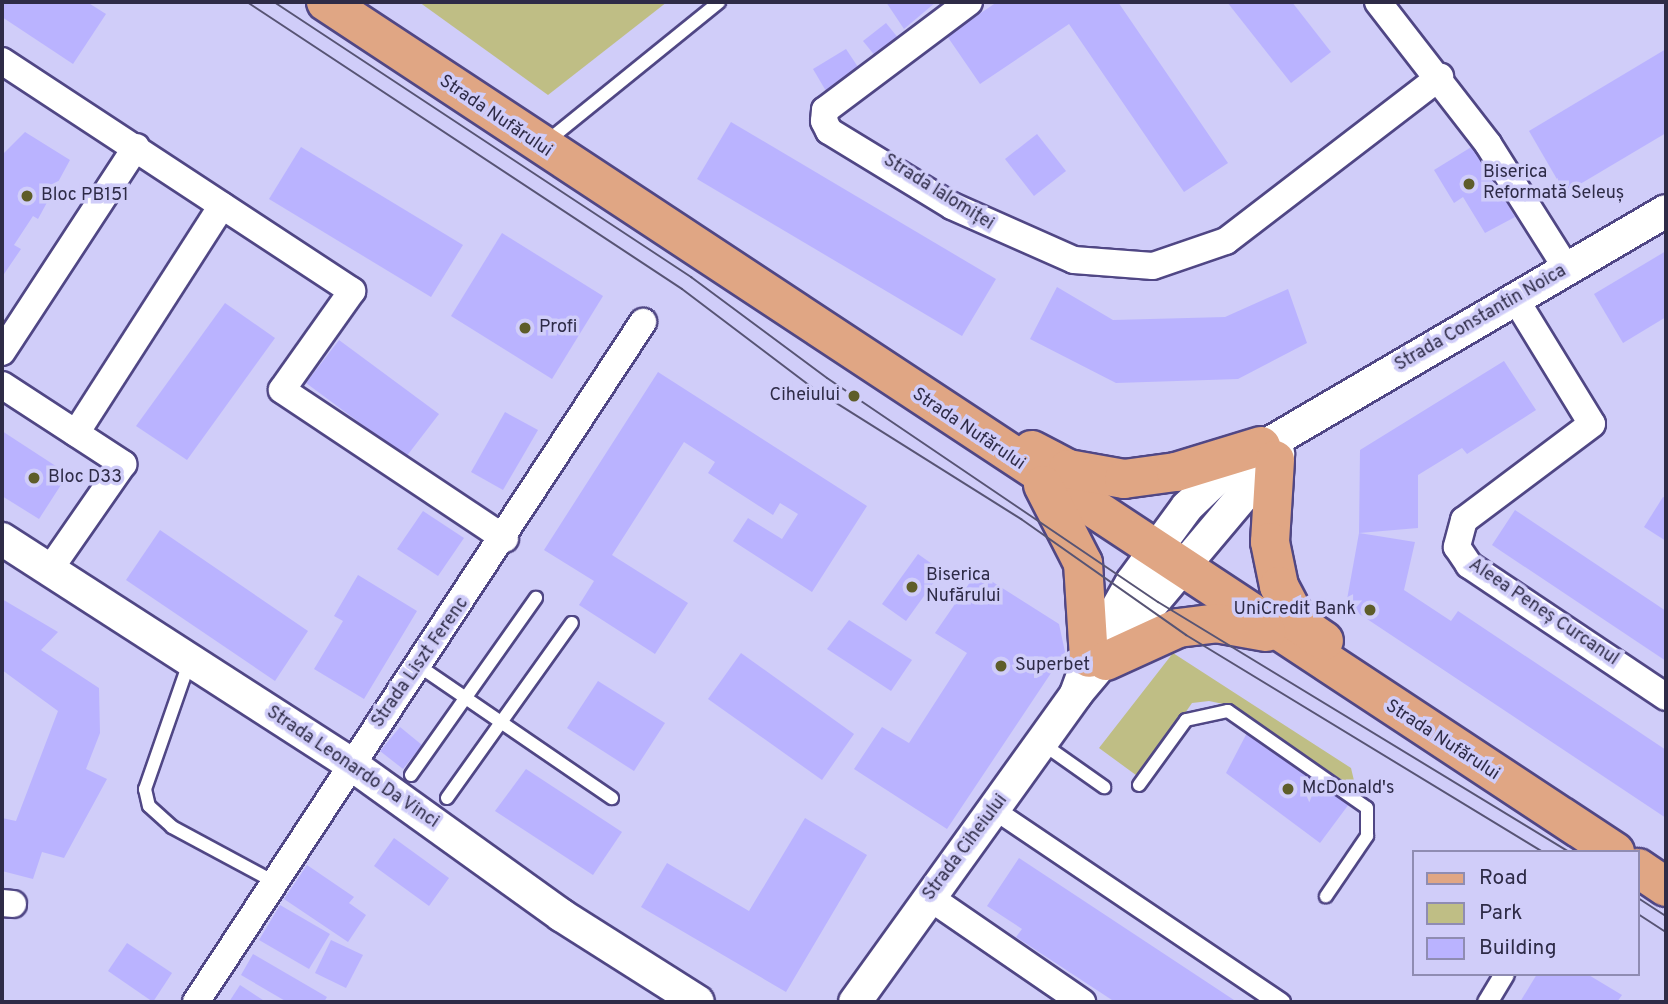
<!DOCTYPE html>
<meta charset="utf-8">
<style>
body{margin:0}
#map{position:relative;width:1668px;height:1004px;overflow:hidden;background:#d0cdf9;font-family:Overpass,sans-serif}
div>[style]{position:absolute}
[style*='--x']{left:calc(var(--x)*1px);top:calc(var(--y)*1px);width:calc(var(--w)*1px);rotate:calc(var(--a)*1deg)}
.green>*{inset:0;background:#bfbe85}
.building>*{inset:0;background:#bab3ff}
.roads{filter:drop-shadow(2px 0 #504785) drop-shadow(-2px 0 #504785) drop-shadow(0 2px #504785) drop-shadow(0 -2px #504785)}
.service>*{height:12px;margin:-6px;padding:0 6px;transform-origin:6px;border-radius:6px;background:#fff}
.pedestrian>*{height:19px;margin:-9.5px;padding:0 9.5px;transform-origin:9.5px;border-radius:9.5px;background:#fff}
.minor>*{height:26px;margin:-13px;padding:0 13px;transform-origin:13px;border-radius:13px;background:#fff}
.tertiary>*{height:32px;margin:-16px;padding:0 16px;transform-origin:16px;border-radius:16px;background:#fff}
.primary>*{height:38px;margin:-19px;padding:0 19px;transform-origin:19px;border-radius:19px;background:#e0a684}
.tram>*{height:2px;margin:-1px;padding:0 1px;transform-origin:1px;border-radius:1px;background:#575474}
.dots>*{width:19px;height:19px;translate:-50% -50%;box-sizing:border-box;border:4px solid #d0cdf9;border-radius:50%}
span{translate:-50% -50%;white-space:nowrap;text-align:center;line-height:1.15;-webkit-text-stroke:7px #d0cdf9;paint-order:stroke}
.street-label{font-size:18px;color:#2e2b47}
.poi-label{font-size:18px;color:#2e2b47}
.left{translate:0 -50%;text-align:left}
.right{translate:-100% -50%;text-align:right}
.frame{position:absolute;inset:0;border:4px solid #2e2b47;pointer-events:none}
.legend{position:absolute;left:1412px;top:850px;width:228px;height:126px;box-sizing:border-box;background:#d0cdf9;border:2px solid #8f8cb2;margin:0;padding:9px 12px;list-style:none;font-size:21px;color:#2e2b47}
.legend li{display:flex;align-items:center;gap:14px;height:35px}
.legend b{width:35px;border:2px solid #8f8cb2}
</style>
<div id="map">
<div class="green">
<i style="clip-path:polygon(419px 2px,667px 2px,548px 95px)"></i>
<i style="clip-path:polygon(1173px 653px,1351px 768px,1356px 789px,1228px 705px,1209px 701px,1192px 703px,1140px 778px,1099px 748px)"></i>
</div>
<div class="building">
<i style="clip-path:polygon(2px 2px,87px 2px,106px 14px,73px 64px,2px 17px)"></i>
<i style="clip-path:polygon(886px 2px,936px 2px,904px 29px)"></i>
<i style="clip-path:polygon(997px 2px,1118px 2px,1228px 163px,1184px 192px,1069px 24px,980px 84px,947px 36px)"></i>
<i style="clip-path:polygon(1227px 2px,1292px 2px,1331px 52px,1291px 83px)"></i>
<i style="clip-path:polygon(886px 23px,899px 39px,876px 57px,863px 41px)"></i>
<i style="clip-path:polygon(846px 49px,860px 70px,826px 91px,813px 69px)"></i>
<i style="clip-path:polygon(1666px 49px,1666px 133px,1565px 193px,1529px 131px)"></i>
<i style="clip-path:polygon(731px 122px,996px 279px,962px 336px,697px 179px)"></i>
<i style="clip-path:polygon(25px 132px,70px 160px,38px 219px,33px 216px,14px 245px,21px 249px,2px 277px,2px 155px)"></i>
<i style="clip-path:polygon(1037px 134px,1066px 171px,1034px 196px,1005px 159px)"></i>
<i style="clip-path:polygon(1473px 146px,1515px 217px,1485px 233px,1463px 197px,1454px 203px,1434px 170px)"></i>
<i style="clip-path:polygon(301px 147px,463px 245px,431px 297px,269px 199px)"></i>
<i style="clip-path:polygon(502px 233px,603px 296px,552px 379px,451px 316px)"></i>
<i style="clip-path:polygon(1666px 251px,1666px 317px,1623px 343px,1594px 294px)"></i>
<i style="clip-path:polygon(1057px 287px,1113px 320px,1225px 317px,1288px 289px,1307px 343px,1238px 379px,1116px 383px,1030px 339px)"></i>
<i style="clip-path:polygon(225px 303px,275px 338px,187px 460px,136px 426px)"></i>
<i style="clip-path:polygon(339px 340px,439px 414px,406px 457px,306px 383px)"></i>
<i style="clip-path:polygon(1504px 361px,1536px 410px,1467px 454px,1462px 448px,1418px 475px,1418px 528px,1359px 533px,1360px 450px)"></i>
<i style="clip-path:polygon(658px 372px,867px 506px,812px 592px,733px 541px,748px 518px,782px 539px,798px 514px,780px 503px,773px 515px,708px 473px,715px 462px,684px 442px,612px 555px,688px 603px,655px 654px,579px 605px,594px 581px,544px 550px)"></i>
<i style="clip-path:polygon(505px 412px,538px 430px,503px 490px,471px 472px)"></i>
<i style="clip-path:polygon(2px 431px,68px 474px,39px 519px,2px 496px)"></i>
<i style="clip-path:polygon(1663px 497px,1666px 498px,1666px 541px,1644px 527px)"></i>
<i style="clip-path:polygon(1515px 510px,1666px 611px,1666px 661px,1492px 545px)"></i>
<i style="clip-path:polygon(423px 511px,464px 538px,438px 576px,397px 549px)"></i>
<i style="clip-path:polygon(160px 530px,308px 631px,275px 681px,126px 580px)"></i>
<i style="clip-path:polygon(1359px 533px,1415px 542px,1404px 590px,1451px 621px,1458px 611px,1666px 750px,1666px 818px,1346px 605px)"></i>
<i style="clip-path:polygon(918px 554px,942px 571px,906px 621px,882px 604px)"></i>
<i style="clip-path:polygon(977px 572px,1059px 624px,1065px 652px,947px 829px,854px 769px,882px 727px,909px 743px,967px 653px,935px 633px)"></i>
<i style="clip-path:polygon(358px 575px,417px 611px,364px 699px,314px 669px,343px 621px,334px 616px)"></i>
<i style="clip-path:polygon(2px 599px,58px 632px,41px 650px,99px 688px,100px 733px,86px 769px,107px 779px,64px 858px,42px 852px,33px 879px,2px 871px,2px 818px,16px 821px,58px 711px,2px 670px)"></i>
<i style="clip-path:polygon(849px 620px,912px 660px,891px 691px,827px 649px)"></i>
<i style="clip-path:polygon(741px 653px,854px 734px,822px 780px,708px 699px)"></i>
<i style="clip-path:polygon(598px 681px,665px 723px,634px 771px,567px 728px)"></i>
<i style="clip-path:polygon(400px 727px,422px 745px,403px 769px,380px 751px)"></i>
<i style="clip-path:polygon(1249px 729px,1349px 804px,1320px 843px,1226px 773px)"></i>
<i style="clip-path:polygon(526px 769px,622px 832px,593px 875px,495px 811px)"></i>
<i style="clip-path:polygon(805px 818px,867px 855px,786px 992px,641px 907px,667px 863px,749px 911px)"></i>
<i style="clip-path:polygon(394px 838px,449px 878px,429px 906px,374px 866px)"></i>
<i style="clip-path:polygon(1019px 858px,1237px 1002px,1115px 1002px,1016px 937px,1022px 929px,987px 906px)"></i>
<i style="clip-path:polygon(307px 865px,354px 897px,349px 903px,366px 915px,348px 942px,284px 899px)"></i>
<i style="clip-path:polygon(280px 905px,330px 934px,309px 969px,259px 940px)"></i>
<i style="clip-path:polygon(331px 940px,363px 955px,346px 988px,315px 973px)"></i>
<i style="clip-path:polygon(127px 943px,172px 973px,153px 1002px,108px 971px)"></i>
<i style="clip-path:polygon(253px 954px,327px 997px,324px 1002px,287px 1002px,241px 975px)"></i>
<i style="clip-path:polygon(1537px 974px,1587px 974px,1622px 995px,1617px 1002px,1520px 1002px)"></i>
<i style="clip-path:polygon(240px 985px,266px 1002px,229px 1002px)"></i>
</div>
<div class="roads">
<div class="service">
<i style="--x:545;--y:143;--w:224;--a:-39"></i>
<i style="--x:190;--y:660;--w:137;--a:109.2"></i>
<i style="--x:145;--y:789;--w:17;--a:77"></i>
<i style="--x:149;--y:806;--w:31;--a:42"></i>
<i style="--x:172;--y:827;--w:116;--a:28.3"></i>
<i style="--x:419;--y:666;--w:234;--a:34.4"></i>
<i style="--x:1043;--y:744;--w:75;--a:35.2"></i>
<i style="--x:411;--y:775;--w:217;--a:-54.8"></i>
<i style="--x:1139;--y:785;--w:80;--a:-54.1"></i>
<i style="--x:1186;--y:720;--w:43;--a:-12.1"></i>
<i style="--x:1228;--y:711;--w:169;--a:34.9"></i>
<i style="--x:1367;--y:808;--w:28;--a:90"></i>
<i style="--x:1367;--y:836;--w:73;--a:124.3"></i>
<i style="--x:447;--y:798;--w:215;--a:-54.5"></i>
</div>
<div class="pedestrian">
<i style="--x:995;--y:810;--w:344;--a:34"></i>
<i style="--x:1487;--y:1002;--w:33;--a:-59"></i>
</div>
<div class="minor">
<i style="--x:969;--y:2;--w:180;--a:143.1"></i>
<i style="--x:825;--y:110;--w:11;--a:95"></i>
<i style="--x:824;--y:121;--w:11;--a:63"></i>
<i style="--x:829;--y:131;--w:144;--a:31.4"></i>
<i style="--x:952;--y:206;--w:133;--a:23.9"></i>
<i style="--x:1074;--y:260;--w:79;--a:4.3"></i>
<i style="--x:1153;--y:266;--w:77;--a:-18.9"></i>
<i style="--x:1226;--y:241;--w:270;--a:-37.5"></i>
<i style="--x:1378;--y:2;--w:180;--a:52.2"></i>
<i style="--x:1488;--y:144;--w:148;--a:57.7"></i>
<i style="--x:2;--y:61;--w:419;--a:33.3"></i>
<i style="--x:352;--y:291;--w:121;--a:125.3"></i>
<i style="--x:282;--y:390;--w:268;--a:33.7"></i>
<i style="--x:1516;--y:300;--w:145;--a:58.5"></i>
<i style="--x:1592;--y:424;--w:160;--a:143.1"></i>
<i style="--x:1464;--y:520;--w:28;--a:105"></i>
<i style="--x:1457;--y:547;--w:22;--a:56"></i>
<i style="--x:1469;--y:565;--w:237;--a:33.8"></i>
<i style="--x:2;--y:352;--w:245;--a:-56.8"></i>
<i style="--x:2;--y:385;--w:145;--a:33.1"></i>
<i style="--x:123;--y:464;--w:128;--a:124.8"></i>
<i style="--x:76;--y:433;--w:270;--a:-57.3"></i>
<i style="--x:929;--y:897;--w:186;--a:34.5"></i>
<i style="--x:2;--y:903;--w:11;--a:5"></i>
<i style="--x:196;--y:1002;--w:814;--a:-56.68"></i>
</div>
<div class="tertiary">
<i style="--x:2;--y:539;--w:415;--a:32.8"></i>
<i style="--x:351;--y:764;--w:259;--a:35.7"></i>
<i style="--x:561;--y:915;--w:162;--a:32.4"></i>
<i style="--x:1076;--y:694;--w:38;--a:-70"></i>
<i style="--x:1089;--y:658;--w:87;--a:-60.5"></i>
<i style="--x:1132;--y:582;--w:93;--a:-53.7"></i>
<i style="--x:1187;--y:507;--w:58;--a:-43.6"></i>
<i style="--x:1229;--y:467;--w:506;--a:-30.36"></i>
<i style="--x:855;--y:1002;--w:379;--a:-54.3"></i>
<i style="--x:1076;--y:694;--w:314;--a:-49.9"></i>
</div>
<div class="primary">
<i style="--x:326;--y:2;--w:1544;--a:33.4"></i>
<i style="--x:1032;--y:450;--w:41;--a:27.8"></i>
<i style="--x:1068;--y:469;--w:57;--a:10.1"></i>
<i style="--x:1124;--y:479;--w:52;--a:-7.7"></i>
<i style="--x:1176;--y:472;--w:89;--a:-17"></i>
<i style="--x:1275;--y:460;--w:82;--a:93.5"></i>
<i style="--x:1270;--y:542;--w:45;--a:78.4"></i>
<i style="--x:1279;--y:586;--w:43;--a:62.2"></i>
<i style="--x:1299;--y:624;--w:30;--a:34"></i>
<i style="--x:1043;--y:485;--w:88;--a:62.9"></i>
<i style="--x:1083;--y:563;--w:95;--a:86.4"></i>
<i style="--x:1106;--y:661;--w:79;--a:-24.6"></i>
<i style="--x:1178;--y:628;--w:38;--a:-7"></i>
<i style="--x:1216;--y:623;--w:51;--a:10.2"></i>
<i style="--x:1638;--y:868;--w:34;--a:34"></i>
</div>
</div>
<div class="tram">
<i style="--x:247;--y:2;--w:521;--a:33.42"></i>
<i style="--x:682;--y:289;--w:169;--a:37.1"></i>
<i style="--x:817;--y:391;--w:241;--a:32.1"></i>
<i style="--x:1021;--y:519;--w:202;--a:35.1"></i>
<i style="--x:1186;--y:635;--w:418;--a:31.3"></i>
<i style="--x:274;--y:2;--w:500;--a:33.4"></i>
<i style="--x:691;--y:277;--w:169;--a:36.6"></i>
<i style="--x:827;--y:378;--w:400;--a:34.1"></i>
<i style="--x:1158;--y:602;--w:481;--a:31.3"></i>
<i style="--x:1638;--y:898;--w:33;--a:33"></i>
<i style="--x:1638;--y:914;--w:33;--a:33"></i>
</div>
<div class="dots">
<i style="left:1469px;top:184px;background:#5e5d29"></i>
<i style="left:27px;top:196px;background:#5e5d29"></i>
<i style="left:525px;top:328px;background:#5e5d29"></i>
<i style="left:854px;top:396px;background:#5e5d29"></i>
<i style="left:34px;top:478px;background:#5e5d29"></i>
<i style="left:912px;top:587px;background:#5e5d29"></i>
<i style="left:1370px;top:610px;background:#5e5d29"></i>
<i style="left:1001px;top:666px;background:#5e5d29"></i>
<i style="left:1288px;top:789px;background:#5e5d29"></i>
</div>
<div class="street-label">
<span style="left:495px;top:117px;rotate:34deg">Strada Nufărului</span>
<span style="left:938px;top:193px;rotate:32deg">Strada Ialomiței</span>
<span style="left:1481px;top:319px;rotate:-30deg">Strada Constantin Noica</span>
<span style="left:968px;top:430px;rotate:34deg">Strada Nufărului</span>
<span style="left:1543px;top:613px;rotate:34deg">Aleea Peneș Curcanul</span>
<span style="left:421px;top:663px;rotate:-55deg">Strada Liszt Ferenc</span>
<span style="left:1442px;top:741px;rotate:33deg">Strada Nufărului</span>
<span style="left:352px;top:768px;rotate:34deg">Strada Leonardo Da Vinci</span>
<span style="left:966px;top:848px;rotate:-53deg">Strada Ciheiului</span>
</div>
<div class="poi-label">
<span class="left" style="left:1483px;top:184px">Biserica<br>Reformată Seleuș</span>
<span class="left" style="left:41px;top:196px">Bloc PB151</span>
<span class="left" style="left:539px;top:328px">Profi</span>
<span class="right" style="left:840px;top:396px">Ciheiului</span>
<span class="left" style="left:48px;top:478px">Bloc D33</span>
<span class="left" style="left:926px;top:587px">Biserica<br>Nufărului</span>
<span class="right" style="left:1356px;top:610px">UniCredit Bank</span>
<span class="left" style="left:1015px;top:666px">Superbet</span>
<span class="left" style="left:1302px;top:789px">McDonald's</span>
</div>
<div class="frame"></div>
<ul class="legend">
<li><b style="height:9px;background:#e0a684"></b>Road</li>
<li><b style="height:19px;background:#bfbe85"></b>Park</li>
<li><b style="height:19px;background:#bab3ff"></b>Building</li>
</ul>
</div>
